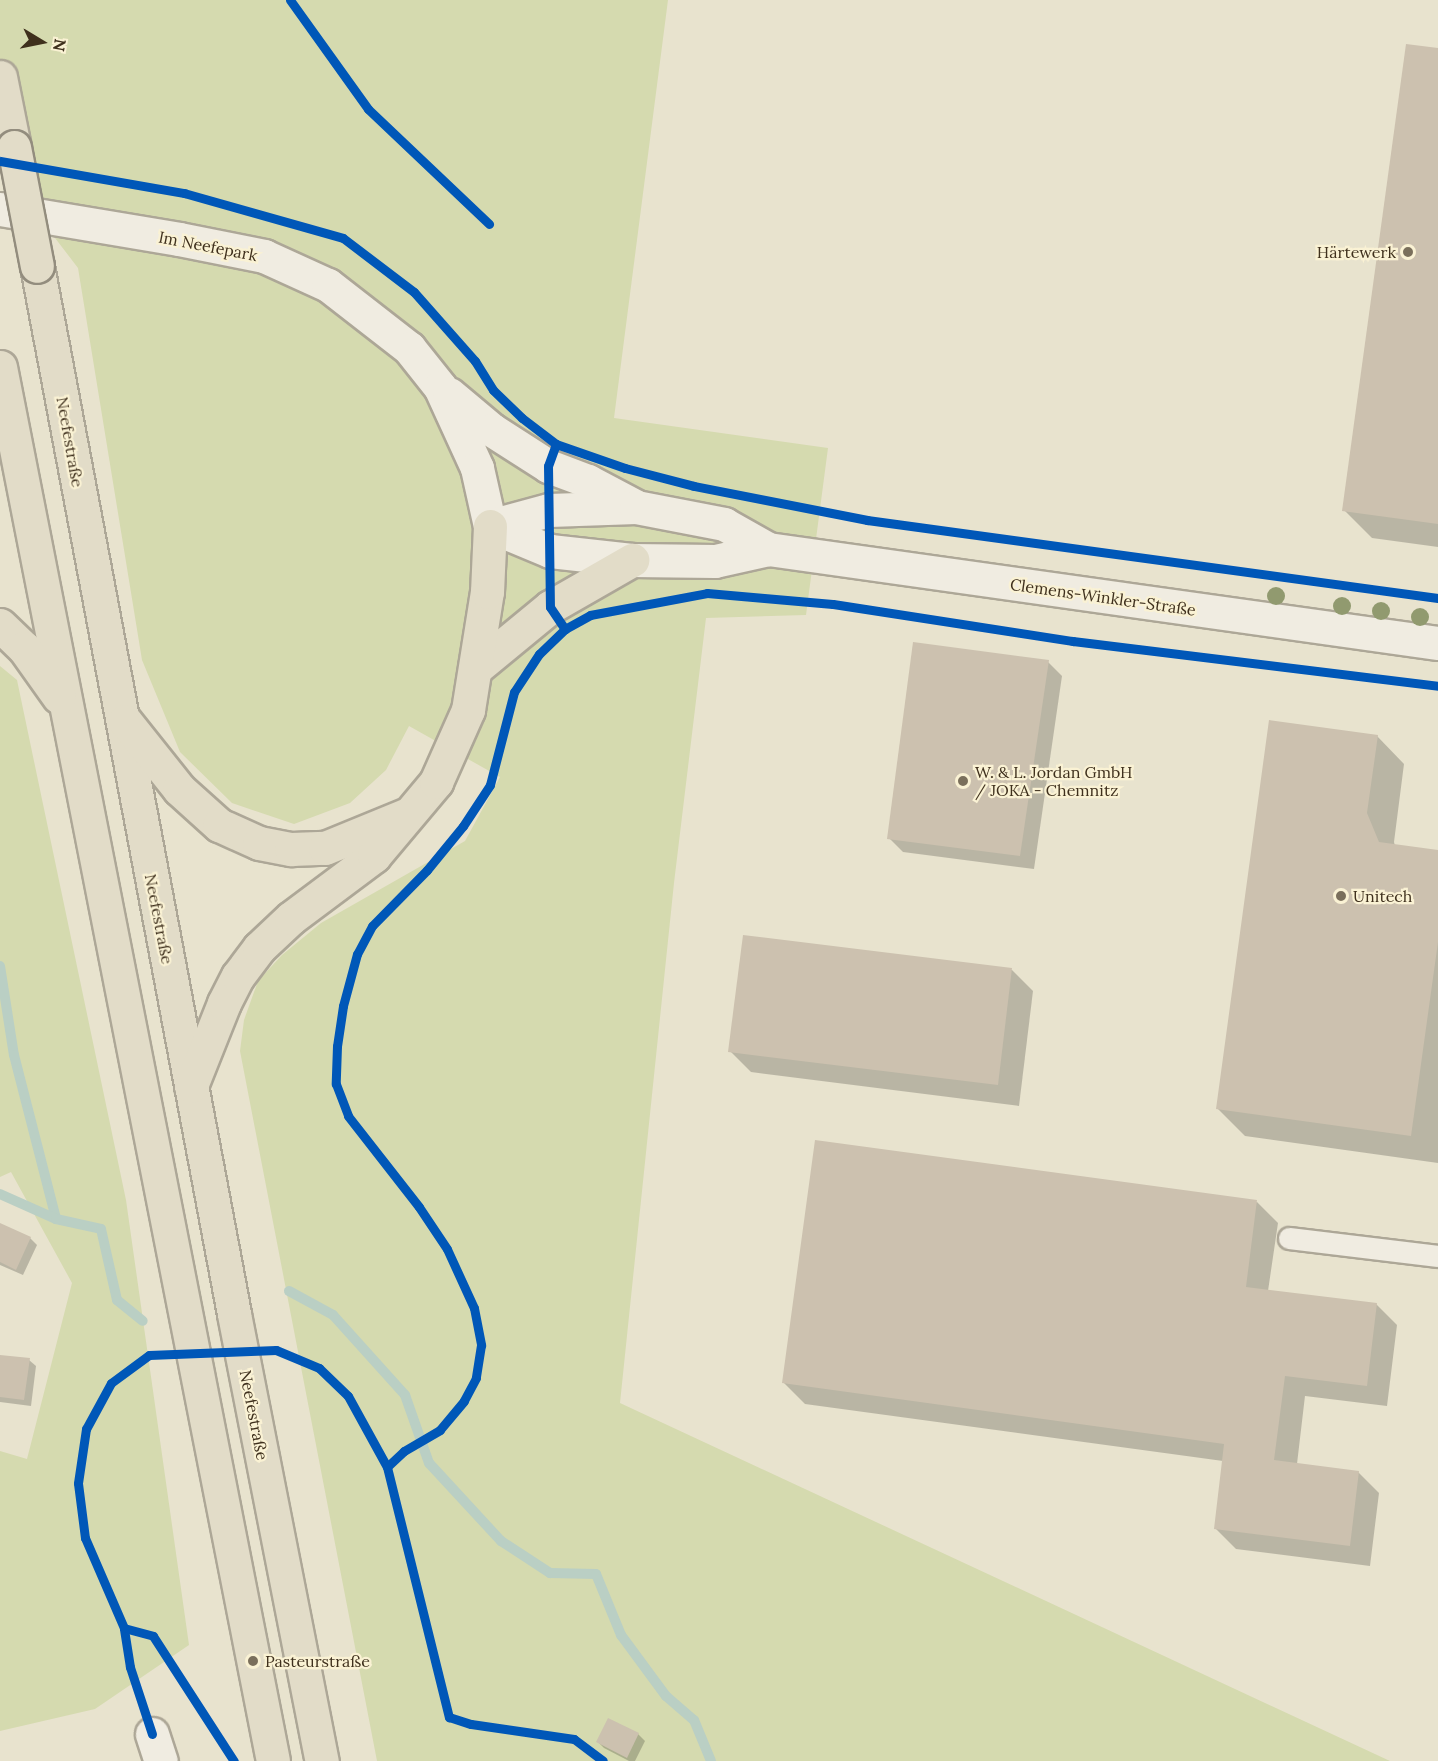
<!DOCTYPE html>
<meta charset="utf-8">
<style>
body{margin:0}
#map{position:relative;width:1438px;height:1761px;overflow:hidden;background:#e8e3ce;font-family:Lora,serif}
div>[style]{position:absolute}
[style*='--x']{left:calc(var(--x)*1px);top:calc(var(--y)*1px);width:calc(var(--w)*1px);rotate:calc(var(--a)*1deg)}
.green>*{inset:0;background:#d5daaf}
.shadow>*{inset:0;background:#0003}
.stream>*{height:10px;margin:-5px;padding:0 5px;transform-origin:5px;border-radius:5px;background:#bacfc4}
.building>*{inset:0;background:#ccc1af}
.roads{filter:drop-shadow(2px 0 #ada797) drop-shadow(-2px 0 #ada797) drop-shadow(0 2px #ada797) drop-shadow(0 -2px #ada797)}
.service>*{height:21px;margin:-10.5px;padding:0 10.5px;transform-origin:10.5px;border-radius:10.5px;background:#f0ece1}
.minor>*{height:33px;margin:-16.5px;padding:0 16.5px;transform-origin:16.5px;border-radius:16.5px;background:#f0ece1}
.trunk>*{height:33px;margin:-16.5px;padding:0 16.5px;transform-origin:16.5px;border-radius:16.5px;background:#e2dcc8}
.bridges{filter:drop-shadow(2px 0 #938d7e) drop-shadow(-2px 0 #938d7e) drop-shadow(0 2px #938d7e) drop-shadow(0 -2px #938d7e)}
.trunk-bridge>*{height:33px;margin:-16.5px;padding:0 16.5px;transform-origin:16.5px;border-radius:16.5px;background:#e2dcc8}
.cycleway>*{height:9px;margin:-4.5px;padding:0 4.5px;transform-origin:4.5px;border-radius:4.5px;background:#0057b8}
.trees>*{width:18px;height:18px;margin:-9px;border-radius:50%;background:#919a6f}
.dots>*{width:16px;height:16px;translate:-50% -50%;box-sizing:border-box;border:3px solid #faf2d4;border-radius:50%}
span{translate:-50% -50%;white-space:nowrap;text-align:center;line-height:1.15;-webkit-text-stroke:4.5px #faf2d4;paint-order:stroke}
.street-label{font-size:16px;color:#3f301d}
.poi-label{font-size:16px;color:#3f301d}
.right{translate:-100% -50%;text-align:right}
.left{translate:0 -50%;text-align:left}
.north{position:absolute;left:12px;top:12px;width:60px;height:60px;-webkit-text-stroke:4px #faf2d4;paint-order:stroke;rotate:100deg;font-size:16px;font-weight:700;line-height:24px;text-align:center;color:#3f301d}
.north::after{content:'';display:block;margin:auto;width:21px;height:27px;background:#3f301d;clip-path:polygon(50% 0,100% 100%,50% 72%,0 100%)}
</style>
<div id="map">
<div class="green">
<i style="clip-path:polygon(0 0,668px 0,614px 418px,828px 448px,806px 615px,706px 618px,674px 883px,620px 1403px,1390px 1761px,377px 1761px,240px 1051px,244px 1020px,258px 981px,282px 955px,321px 923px,465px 841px,500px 777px,409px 726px,386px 770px,350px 803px,294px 824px,232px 803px,180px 752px,142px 660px,78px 268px,0 166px)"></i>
<i style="clip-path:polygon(0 666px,17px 680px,126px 1200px,189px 1645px,95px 1709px,0 1731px,0 1451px,27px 1459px,72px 1283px,11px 1172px,0 1177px)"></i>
</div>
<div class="shadow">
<i style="clip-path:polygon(1438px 50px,1438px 547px,1372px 538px,1344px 510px)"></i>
<i style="clip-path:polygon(1048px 662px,1062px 676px,1034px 869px,903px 852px,889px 838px)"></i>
<i style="clip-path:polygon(1377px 736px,1404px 764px,1394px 842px,1395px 846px,1438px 852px,1438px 1163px,1245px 1136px,1217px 1108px)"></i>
<i style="clip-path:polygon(744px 936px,1012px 970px,1033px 991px,1019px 1106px,751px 1072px,730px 1051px)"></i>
<i style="clip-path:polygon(1257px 1202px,1278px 1223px,1268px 1291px,1376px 1304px,1397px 1325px,1387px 1406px,1305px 1396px,1297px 1464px,1358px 1472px,1379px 1493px,1370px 1566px,1236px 1549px,1215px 1528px,1223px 1461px,805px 1404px,784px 1383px)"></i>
<i style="clip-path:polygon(0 1224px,30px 1238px,37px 1245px,23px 1275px,0 1265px)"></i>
<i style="clip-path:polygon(0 1356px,29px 1360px,36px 1366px,31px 1406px,0 1402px)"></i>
<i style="clip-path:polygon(638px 1734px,645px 1741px,635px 1761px,629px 1761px,604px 1748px,598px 1742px)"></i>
</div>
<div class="stream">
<i style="--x:0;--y:966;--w:90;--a:81.1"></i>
<i style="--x:14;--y:1055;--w:169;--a:75.6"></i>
<i style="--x:0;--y:1194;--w:61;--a:24.1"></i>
<i style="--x:56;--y:1219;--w:46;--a:12.5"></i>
<i style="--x:101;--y:1229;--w:73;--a:77.3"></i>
<i style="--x:117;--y:1300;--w:33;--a:39"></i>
<i style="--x:289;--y:1291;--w:50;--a:28.6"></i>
<i style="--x:333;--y:1315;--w:108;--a:48"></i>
<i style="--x:405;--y:1395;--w:72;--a:70.6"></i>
<i style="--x:429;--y:1463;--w:106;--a:47.3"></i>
<i style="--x:501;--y:1541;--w:59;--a:33.1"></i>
<i style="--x:550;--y:1573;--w:46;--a:1.2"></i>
<i style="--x:596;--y:1574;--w:66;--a:67.7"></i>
<i style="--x:621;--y:1635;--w:76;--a:53.6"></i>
<i style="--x:666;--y:1696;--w:37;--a:41"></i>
<i style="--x:694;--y:1720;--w:44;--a:67.5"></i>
</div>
<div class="building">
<i style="clip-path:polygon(1406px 44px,1438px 48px,1438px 524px,1342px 511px)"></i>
<i style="clip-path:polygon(913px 642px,1049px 660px,1020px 856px,887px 839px)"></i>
<i style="clip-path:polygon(1269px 720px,1378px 735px,1367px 813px,1379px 842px,1438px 850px,1438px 942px,1411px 1136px,1216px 1109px)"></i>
<i style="clip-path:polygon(743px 935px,1012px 968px,998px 1085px,728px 1052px)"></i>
<i style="clip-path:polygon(815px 1140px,1257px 1200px,1246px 1287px,1377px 1303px,1367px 1386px,1285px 1376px,1274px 1460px,1359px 1471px,1350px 1546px,1214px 1529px,1224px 1444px,782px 1383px)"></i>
<i style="clip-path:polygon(0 1223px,31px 1237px,16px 1270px,0 1262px)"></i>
<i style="clip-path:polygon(0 1355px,30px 1358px,24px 1400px,0 1397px)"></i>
<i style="clip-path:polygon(608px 1718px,639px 1733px,627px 1758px,596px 1742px)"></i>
</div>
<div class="roads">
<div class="service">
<i style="--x:1289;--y:1238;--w:150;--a:6.9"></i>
</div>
<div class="minor">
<i style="--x:0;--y:209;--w:181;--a:9.5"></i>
<i style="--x:179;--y:239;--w:87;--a:11.3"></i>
<i style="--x:264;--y:256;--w:70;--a:24.4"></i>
<i style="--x:328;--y:285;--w:103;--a:37.9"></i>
<i style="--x:409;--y:348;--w:50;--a:51.5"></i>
<i style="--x:440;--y:387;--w:89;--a:65.4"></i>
<i style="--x:477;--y:468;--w:59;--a:77.4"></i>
<i style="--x:449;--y:394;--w:56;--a:39.9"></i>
<i style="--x:492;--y:430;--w:67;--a:32.7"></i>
<i style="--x:548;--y:466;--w:43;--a:20.6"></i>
<i style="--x:588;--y:481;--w:53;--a:28"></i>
<i style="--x:490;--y:526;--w:65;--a:22.6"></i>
<i style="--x:550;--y:551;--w:82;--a:6.3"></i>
<i style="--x:632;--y:560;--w:83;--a:0.7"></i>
<i style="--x:715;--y:561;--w:54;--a:-12.8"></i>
<i style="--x:768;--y:549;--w:677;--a:7.99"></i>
<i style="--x:490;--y:526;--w:61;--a:-15.2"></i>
<i style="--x:549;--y:510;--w:87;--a:-2"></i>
<i style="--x:636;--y:507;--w:90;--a:10.9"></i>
<i style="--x:724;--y:524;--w:51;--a:29.6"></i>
<i style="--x:152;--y:1734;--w:28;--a:72"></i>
</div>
<div class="trunk">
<i style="--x:0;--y:77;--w:71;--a:78.7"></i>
<i style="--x:37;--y:266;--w:1066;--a:79.35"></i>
<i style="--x:234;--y:1314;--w:456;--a:78.9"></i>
<i style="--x:0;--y:367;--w:1420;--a:78.92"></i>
<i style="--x:0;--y:625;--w:33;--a:44"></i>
<i style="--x:24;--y:648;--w:60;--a:54.5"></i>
<i style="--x:476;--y:668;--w:96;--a:-39.5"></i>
<i style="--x:550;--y:607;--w:95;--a:-29.8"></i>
<i style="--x:125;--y:721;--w:87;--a:51.5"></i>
<i style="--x:179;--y:789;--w:54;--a:42"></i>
<i style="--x:219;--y:825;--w:44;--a:24.2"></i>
<i style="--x:259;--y:843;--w:33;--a:11"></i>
<i style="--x:291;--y:849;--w:34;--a:-2"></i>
<i style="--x:325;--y:848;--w:87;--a:-22.2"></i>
<i style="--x:191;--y:1086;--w:89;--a:-68.3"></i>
<i style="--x:224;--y:1003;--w:30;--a:-63"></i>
<i style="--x:238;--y:976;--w:35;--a:-53"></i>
<i style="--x:259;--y:948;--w:44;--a:-43.2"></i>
<i style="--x:291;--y:918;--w:104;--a:-36.8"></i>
<i style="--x:374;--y:856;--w:97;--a:-50"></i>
<i style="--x:436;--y:782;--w:79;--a:-66"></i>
<i style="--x:468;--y:710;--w:120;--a:-80.9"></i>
<i style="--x:487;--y:592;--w:66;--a:-87.4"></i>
</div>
</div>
<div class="bridges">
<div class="trunk-bridge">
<i style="--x:14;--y:147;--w:121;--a:79.1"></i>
</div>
</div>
<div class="cycleway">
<i style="--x:290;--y:0;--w:134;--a:54.4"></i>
<i style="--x:368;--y:109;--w:167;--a:43.5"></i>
<i style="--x:0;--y:161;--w:187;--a:9.9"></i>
<i style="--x:184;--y:193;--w:165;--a:15.8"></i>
<i style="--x:343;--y:238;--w:89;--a:37.3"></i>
<i style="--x:414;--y:292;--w:92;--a:48.5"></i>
<i style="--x:475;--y:361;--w:34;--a:58"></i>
<i style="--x:493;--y:390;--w:40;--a:44"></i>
<i style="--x:522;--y:418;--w:43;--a:37.4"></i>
<i style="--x:556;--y:444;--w:23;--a:110"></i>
<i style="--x:548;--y:466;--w:141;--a:89.2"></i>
<i style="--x:550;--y:607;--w:27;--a:56"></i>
<i style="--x:565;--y:629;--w:36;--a:136"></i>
<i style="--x:539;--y:654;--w:45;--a:123.3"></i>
<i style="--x:514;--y:692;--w:96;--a:104.5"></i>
<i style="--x:490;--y:785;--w:49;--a:123.4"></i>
<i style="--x:463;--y:826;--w:57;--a:129.3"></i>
<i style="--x:427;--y:870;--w:78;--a:134.5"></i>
<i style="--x:372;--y:926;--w:32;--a:118"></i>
<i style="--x:357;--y:954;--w:54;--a:105.1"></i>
<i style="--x:343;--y:1006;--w:40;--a:98.5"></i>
<i style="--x:337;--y:1046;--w:38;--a:92"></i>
<i style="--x:336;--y:1084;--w:34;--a:69"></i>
<i style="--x:348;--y:1116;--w:115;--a:52"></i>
<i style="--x:419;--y:1207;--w:50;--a:56.3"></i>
<i style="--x:447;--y:1249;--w:65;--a:65.4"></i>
<i style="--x:474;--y:1308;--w:38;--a:79"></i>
<i style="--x:481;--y:1345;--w:33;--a:99"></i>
<i style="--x:476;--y:1378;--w:26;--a:118"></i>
<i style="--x:464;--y:1401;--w:38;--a:130"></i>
<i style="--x:440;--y:1430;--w:42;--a:149.7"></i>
<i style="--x:404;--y:1451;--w:23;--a:137"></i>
<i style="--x:556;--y:444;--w:73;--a:19.2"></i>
<i style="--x:625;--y:468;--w:71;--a:14.6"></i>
<i style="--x:694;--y:486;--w:176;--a:11.1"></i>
<i style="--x:867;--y:520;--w:576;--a:7.78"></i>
<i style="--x:565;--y:629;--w:29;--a:-29"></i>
<i style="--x:590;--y:615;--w:119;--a:-10.6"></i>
<i style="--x:707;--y:593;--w:126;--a:5"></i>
<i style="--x:833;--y:604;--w:243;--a:8.8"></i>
<i style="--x:1073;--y:641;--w:368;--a:7"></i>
<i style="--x:124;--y:1628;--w:30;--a:15"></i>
<i style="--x:153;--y:1636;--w:149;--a:57.1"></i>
<i style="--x:152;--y:1734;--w:71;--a:-108.2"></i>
<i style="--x:130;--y:1667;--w:39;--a:-99"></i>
<i style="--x:124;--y:1628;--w:98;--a:-113.4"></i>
<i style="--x:85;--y:1538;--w:55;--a:-97.3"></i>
<i style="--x:78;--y:1483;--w:55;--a:-81.6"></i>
<i style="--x:86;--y:1429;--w:52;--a:-61.5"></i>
<i style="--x:111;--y:1383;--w:47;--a:-36.4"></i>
<i style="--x:149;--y:1355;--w:127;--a:-2.3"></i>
<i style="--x:276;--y:1350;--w:47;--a:22.7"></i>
<i style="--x:319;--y:1368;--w:40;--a:44"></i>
<i style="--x:348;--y:1396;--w:81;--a:61.2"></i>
<i style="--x:387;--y:1467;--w:258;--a:76.1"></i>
<i style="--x:449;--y:1717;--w:23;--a:18"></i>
<i style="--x:471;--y:1724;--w:104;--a:8.3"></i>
<i style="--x:574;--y:1739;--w:36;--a:37"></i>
</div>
<div class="trees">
<i style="left:1276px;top:596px"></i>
<i style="left:1342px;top:606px"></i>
<i style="left:1381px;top:611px"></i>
<i style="left:1420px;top:617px"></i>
</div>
<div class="dots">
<i style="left:1408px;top:252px;background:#7a6f5b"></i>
<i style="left:963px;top:781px;background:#7a6f5b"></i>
<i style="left:1341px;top:896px;background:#7a6f5b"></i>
<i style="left:253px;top:1661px;background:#7a6f5b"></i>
</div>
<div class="street-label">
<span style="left:208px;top:246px;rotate:11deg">Im Neefepark</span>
<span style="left:70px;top:442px;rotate:80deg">Neefestraße</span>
<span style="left:1103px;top:597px;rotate:8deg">Clemens-Winkler-Straße</span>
<span style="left:159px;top:919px;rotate:79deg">Neefestraße</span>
<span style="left:254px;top:1415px;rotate:79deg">Neefestraße</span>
</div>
<div class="poi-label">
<span class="right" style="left:1396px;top:252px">Härtewerk</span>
<span class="left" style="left:975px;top:781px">W. &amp; L. Jordan GmbH<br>/ JOKA - Chemnitz</span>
<span class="left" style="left:1353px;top:896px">Unitech</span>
<span class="left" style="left:265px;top:1661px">Pasteurstraße</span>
</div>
<div class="north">N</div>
</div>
